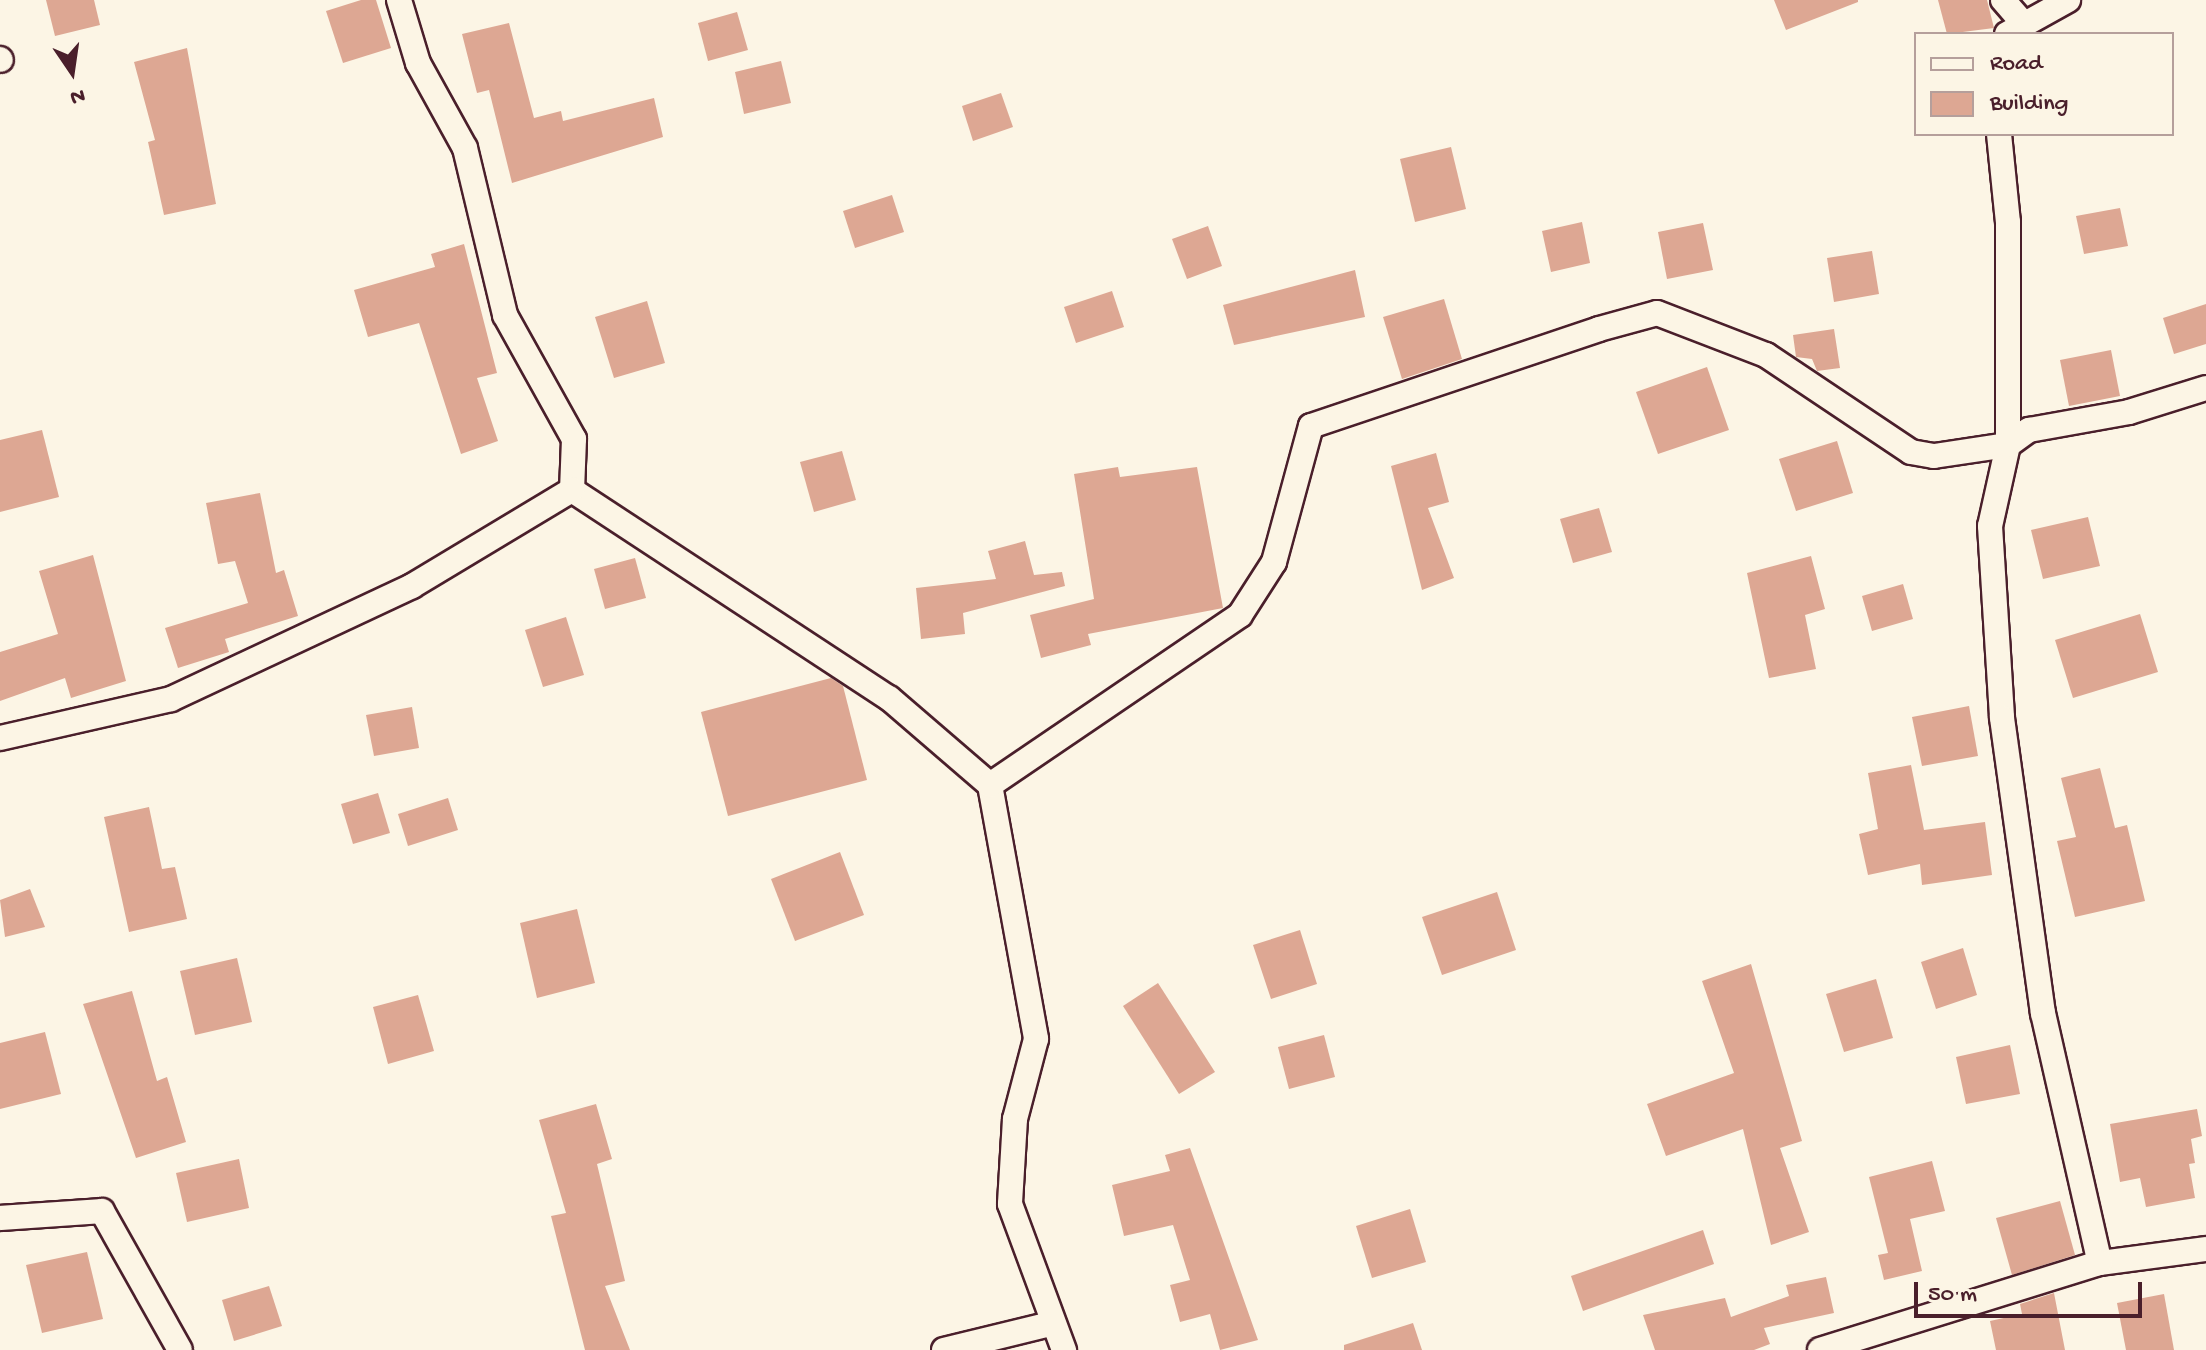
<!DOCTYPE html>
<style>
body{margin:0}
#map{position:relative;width:2206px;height:1350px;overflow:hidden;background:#fcf5e5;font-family:"Gochi Hand",sans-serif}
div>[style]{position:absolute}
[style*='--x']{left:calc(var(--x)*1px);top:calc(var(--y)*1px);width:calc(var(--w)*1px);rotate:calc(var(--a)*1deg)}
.building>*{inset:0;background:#dda793}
.roads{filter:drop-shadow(2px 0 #4a1f2b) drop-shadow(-2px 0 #4a1f2b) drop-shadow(0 2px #4a1f2b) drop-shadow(0 -2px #4a1f2b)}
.minor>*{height:24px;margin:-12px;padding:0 12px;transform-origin:12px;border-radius:12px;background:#fcf5e5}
span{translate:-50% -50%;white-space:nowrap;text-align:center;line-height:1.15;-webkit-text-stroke:7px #fcf5e5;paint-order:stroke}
.legend{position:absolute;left:1914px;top:32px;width:260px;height:104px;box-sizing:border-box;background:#fcf5e5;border:2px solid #b59f9b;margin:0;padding:10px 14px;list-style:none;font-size:24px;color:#4a1f2b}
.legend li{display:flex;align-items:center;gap:16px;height:40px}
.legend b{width:40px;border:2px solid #b59f9b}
.north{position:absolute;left:32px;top:32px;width:80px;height:80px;-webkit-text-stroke:6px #fcf5e5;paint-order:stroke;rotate:167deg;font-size:22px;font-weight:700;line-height:32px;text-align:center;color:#4a1f2b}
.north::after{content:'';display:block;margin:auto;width:28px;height:36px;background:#4a1f2b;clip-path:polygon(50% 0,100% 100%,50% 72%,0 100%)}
.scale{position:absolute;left:1914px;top:1282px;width:228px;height:36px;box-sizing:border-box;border:4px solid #4a1f2b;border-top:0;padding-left:10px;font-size:24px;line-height:28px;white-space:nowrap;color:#4a1f2b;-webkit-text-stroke:6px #fcf5e5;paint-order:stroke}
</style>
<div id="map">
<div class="building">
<i style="clip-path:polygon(46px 0,94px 0,100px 25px,55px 36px)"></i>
<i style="clip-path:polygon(361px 0,376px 0,391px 48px,343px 63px,326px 11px)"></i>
<i style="clip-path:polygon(1774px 0,1858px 0,1858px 2px,1786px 30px)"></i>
<i style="clip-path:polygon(1938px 0,1987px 0,1994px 28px,1947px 34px)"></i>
<i style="clip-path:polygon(737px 12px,748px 50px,708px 61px,698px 23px)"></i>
<i style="clip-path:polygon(509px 23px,534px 118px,561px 111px,563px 121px,654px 98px,663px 137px,512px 183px,489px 90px,477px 93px,462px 34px)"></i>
<i style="clip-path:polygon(187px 48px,216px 204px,164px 215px,148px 142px,155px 140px,134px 62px)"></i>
<i style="clip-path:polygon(781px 61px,791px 103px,744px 114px,735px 72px)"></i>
<i style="clip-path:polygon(1001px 93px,1013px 127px,973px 141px,962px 106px)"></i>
<i style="clip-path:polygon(1451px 147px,1466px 209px,1415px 222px,1400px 159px)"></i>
<i style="clip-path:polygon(892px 195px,904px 232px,855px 248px,843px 211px)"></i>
<i style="clip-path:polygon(2120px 208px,2128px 246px,2084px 254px,2076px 216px)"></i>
<i style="clip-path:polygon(1582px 222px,1590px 263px,1551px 272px,1542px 231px)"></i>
<i style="clip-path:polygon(1703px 223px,1713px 270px,1667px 279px,1658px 232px)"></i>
<i style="clip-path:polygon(1208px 226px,1222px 266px,1187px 279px,1172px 239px)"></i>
<i style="clip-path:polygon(464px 244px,497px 373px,477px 378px,498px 441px,461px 454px,419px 323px,368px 337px,354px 290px,435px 267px,431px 254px)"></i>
<i style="clip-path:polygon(1872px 251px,1879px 294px,1834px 302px,1827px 258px)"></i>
<i style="clip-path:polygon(1355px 270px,1365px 317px,1234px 345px,1223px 305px)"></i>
<i style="clip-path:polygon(1112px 291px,1124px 327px,1076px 343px,1064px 307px)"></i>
<i style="clip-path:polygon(1444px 299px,1462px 359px,1402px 379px,1383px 317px)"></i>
<i style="clip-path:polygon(647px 301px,665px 363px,614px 378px,595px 317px)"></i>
<i style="clip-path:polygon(2206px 304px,2206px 344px,2174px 354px,2163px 318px)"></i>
<i style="clip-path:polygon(1834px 329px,1840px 368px,1817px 371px,1812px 359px,1796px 357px,1793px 335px)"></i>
<i style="clip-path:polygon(2111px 350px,2120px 396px,2069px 406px,2060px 360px)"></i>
<i style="clip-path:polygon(1707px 367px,1729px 430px,1658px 454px,1636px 392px)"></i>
<i style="clip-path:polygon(42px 430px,59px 497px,0 512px,0 440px)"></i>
<i style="clip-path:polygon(1837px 441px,1853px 493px,1796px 511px,1779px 459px)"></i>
<i style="clip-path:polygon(842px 451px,856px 500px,814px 512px,800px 462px)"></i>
<i style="clip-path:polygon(1436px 453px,1449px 502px,1428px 508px,1454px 578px,1422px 590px,1391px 466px)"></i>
<i style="clip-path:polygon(1118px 467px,1120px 477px,1197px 467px,1223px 608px,1088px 634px,1091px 645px,1041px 658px,1030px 615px,1094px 599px,1074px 474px)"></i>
<i style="clip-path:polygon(260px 493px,276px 573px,284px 570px,298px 616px,225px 639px,229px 652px,178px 668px,165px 628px,248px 603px,235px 561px,218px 564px,206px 503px)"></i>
<i style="clip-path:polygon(1599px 508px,1612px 552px,1573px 563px,1560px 519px)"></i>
<i style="clip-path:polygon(2088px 517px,2100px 566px,2043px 579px,2031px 530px)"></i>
<i style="clip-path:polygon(1025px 541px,1034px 575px,1062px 572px,1065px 586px,963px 613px,965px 634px,921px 639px,916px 588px,996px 579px,988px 551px)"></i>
<i style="clip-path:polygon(93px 555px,126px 681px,71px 698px,65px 678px,0 701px,0 652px,58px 634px,39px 571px)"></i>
<i style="clip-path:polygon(1811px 556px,1825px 609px,1805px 615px,1816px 669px,1769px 678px,1747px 573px)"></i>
<i style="clip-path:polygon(635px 558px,646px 598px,605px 609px,594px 569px)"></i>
<i style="clip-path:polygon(1903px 584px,1913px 619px,1872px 631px,1862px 596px)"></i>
<i style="clip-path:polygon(2140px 614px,2158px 672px,2073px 698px,2055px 640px)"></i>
<i style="clip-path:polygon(566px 617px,584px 675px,543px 687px,525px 630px)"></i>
<i style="clip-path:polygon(831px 678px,843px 686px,867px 780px,728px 816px,701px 712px)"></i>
<i style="clip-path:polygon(1969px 706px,1978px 756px,1922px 766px,1912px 717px)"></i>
<i style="clip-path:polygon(412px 707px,419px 748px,374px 756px,366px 715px)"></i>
<i style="clip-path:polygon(1911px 765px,1924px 830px,1985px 822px,1992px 875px,1922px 885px,1920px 864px,1868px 875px,1859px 834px,1878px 829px,1868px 773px)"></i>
<i style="clip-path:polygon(2100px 768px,2115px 828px,2127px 825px,2145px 901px,2075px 917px,2057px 841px,2076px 837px,2061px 778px)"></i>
<i style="clip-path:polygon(378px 793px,390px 833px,353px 844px,341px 804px)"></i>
<i style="clip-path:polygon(448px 798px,458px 830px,408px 846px,398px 814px)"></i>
<i style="clip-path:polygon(149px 807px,162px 869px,175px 867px,187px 919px,129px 932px,104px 817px)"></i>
<i style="clip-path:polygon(840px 852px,864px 915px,795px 941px,771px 879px)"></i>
<i style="clip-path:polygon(30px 889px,45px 927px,5px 937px,0 900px)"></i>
<i style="clip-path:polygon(1497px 892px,1516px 950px,1442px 975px,1422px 917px)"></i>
<i style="clip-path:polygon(577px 909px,595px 983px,537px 998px,520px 923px)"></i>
<i style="clip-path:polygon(1300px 930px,1317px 984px,1271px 999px,1253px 945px)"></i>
<i style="clip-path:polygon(1963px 948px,1977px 995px,1936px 1009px,1921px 962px)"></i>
<i style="clip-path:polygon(237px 958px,252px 1022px,195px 1035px,180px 971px)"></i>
<i style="clip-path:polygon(1751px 964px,1802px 1141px,1780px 1148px,1809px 1232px,1771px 1245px,1743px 1129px,1666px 1156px,1647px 1104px,1734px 1073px,1702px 981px)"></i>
<i style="clip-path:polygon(1876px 979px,1893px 1038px,1844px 1052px,1826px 994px)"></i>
<i style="clip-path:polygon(1158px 983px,1215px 1072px,1179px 1094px,1123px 1006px)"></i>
<i style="clip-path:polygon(132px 991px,157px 1081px,167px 1077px,186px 1142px,136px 1158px,83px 1004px)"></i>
<i style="clip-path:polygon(418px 995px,434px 1051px,388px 1064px,373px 1007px)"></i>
<i style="clip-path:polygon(45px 1032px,61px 1094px,0 1109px,0 1043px)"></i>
<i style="clip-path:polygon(1324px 1035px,1335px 1077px,1289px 1089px,1278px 1047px)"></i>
<i style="clip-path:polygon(2010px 1045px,2020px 1094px,1966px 1104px,1956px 1057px)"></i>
<i style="clip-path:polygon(596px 1104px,612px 1159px,597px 1164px,625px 1281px,605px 1286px,630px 1350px,585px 1350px,551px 1216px,566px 1213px,539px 1120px)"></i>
<i style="clip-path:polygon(2197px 1109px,2202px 1136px,2191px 1139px,2195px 1163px,2189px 1164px,2195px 1198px,2146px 1207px,2140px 1178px,2120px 1182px,2110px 1124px)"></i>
<i style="clip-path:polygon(1190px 1148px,1258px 1340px,1220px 1350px,1210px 1314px,1180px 1322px,1170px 1285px,1190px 1280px,1173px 1225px,1124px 1236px,1112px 1185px,1170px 1171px,1165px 1155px)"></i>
<i style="clip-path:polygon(239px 1159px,249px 1208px,187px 1222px,176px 1173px)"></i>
<i style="clip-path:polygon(1932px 1161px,1945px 1211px,1910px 1219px,1922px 1271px,1884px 1280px,1878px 1255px,1888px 1253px,1869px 1177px)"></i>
<i style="clip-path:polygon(2060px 1201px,2075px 1255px,2012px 1275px,1996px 1218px)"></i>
<i style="clip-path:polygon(1410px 1209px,1426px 1262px,1372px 1278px,1356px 1226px)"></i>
<i style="clip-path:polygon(1703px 1230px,1714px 1264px,1583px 1311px,1571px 1276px)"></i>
<i style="clip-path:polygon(87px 1252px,103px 1319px,42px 1333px,26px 1265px)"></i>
<i style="clip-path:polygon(1826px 1277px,1834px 1313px,1764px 1328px,1770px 1344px,1754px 1350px,1655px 1350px,1643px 1315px,1725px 1298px,1731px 1317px,1789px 1296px,1786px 1285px)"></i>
<i style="clip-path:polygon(269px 1286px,282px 1326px,234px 1341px,222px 1300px)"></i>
<i style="clip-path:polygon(2054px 1293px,2065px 1350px,1996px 1350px,1990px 1321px,2022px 1314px,2020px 1304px)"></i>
<i style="clip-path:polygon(2164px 1294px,2174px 1350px,2126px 1350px,2117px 1303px)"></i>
<i style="clip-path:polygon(1413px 1323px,1422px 1350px,1344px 1350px,1344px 1345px)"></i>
</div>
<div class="roads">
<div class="minor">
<i style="--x:399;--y:0;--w:66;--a:73.2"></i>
<i style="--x:418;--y:63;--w:97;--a:61.1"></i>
<i style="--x:465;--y:148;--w:172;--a:76.5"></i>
<i style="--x:505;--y:315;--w:142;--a:60.9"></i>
<i style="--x:574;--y:439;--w:51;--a:92.2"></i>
<i style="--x:572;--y:490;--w:379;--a:33.3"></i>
<i style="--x:889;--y:698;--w:133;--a:40.7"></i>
<i style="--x:990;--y:785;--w:258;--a:79.7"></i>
<i style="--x:1036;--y:1039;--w:83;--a:104.7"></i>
<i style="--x:1015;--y:1119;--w:85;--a:93.4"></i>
<i style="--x:1010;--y:1204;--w:156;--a:69.7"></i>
<i style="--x:2003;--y:0;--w:32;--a:49"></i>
<i style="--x:2007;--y:34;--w:70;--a:-29.1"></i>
<i style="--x:0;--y:59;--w:1;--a:45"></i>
<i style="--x:1999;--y:134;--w:88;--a:84.2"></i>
<i style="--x:2008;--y:222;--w:223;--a:90"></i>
<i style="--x:2008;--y:445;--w:83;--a:102.5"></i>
<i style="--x:1990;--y:526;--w:192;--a:86.4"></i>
<i style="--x:2002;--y:718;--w:298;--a:82.1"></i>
<i style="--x:2043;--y:1013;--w:256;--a:77.2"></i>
<i style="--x:2100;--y:1263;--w:107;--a:-7.5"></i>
<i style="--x:0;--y:738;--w:175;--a:-12.8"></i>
<i style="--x:171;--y:699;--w:266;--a:-25.1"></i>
<i style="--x:412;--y:586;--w:187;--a:-31"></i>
<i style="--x:990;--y:785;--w:302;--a:-34.2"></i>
<i style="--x:1240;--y:615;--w:63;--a:-57.3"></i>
<i style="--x:1274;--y:562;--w:141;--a:-74.8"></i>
<i style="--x:1311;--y:426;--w:304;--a:-18.6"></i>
<i style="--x:1599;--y:329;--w:60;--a:-15.4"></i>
<i style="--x:1657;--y:313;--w:117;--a:21.1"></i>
<i style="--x:1766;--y:355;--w:174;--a:33.8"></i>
<i style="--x:1911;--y:452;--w:23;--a:10"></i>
<i style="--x:1934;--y:456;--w:75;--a:-8.5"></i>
<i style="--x:2008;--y:445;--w:26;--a:-36"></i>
<i style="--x:2029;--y:430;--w:102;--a:-10.2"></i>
<i style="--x:2129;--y:412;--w:81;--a:-17.3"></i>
<i style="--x:0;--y:1218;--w:102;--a:-3.9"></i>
<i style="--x:102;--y:1211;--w:159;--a:60.7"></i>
<i style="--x:944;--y:1350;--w:110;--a:-13.7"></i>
<i style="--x:1820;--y:1350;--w:293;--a:-17.3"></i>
</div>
</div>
<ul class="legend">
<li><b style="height:10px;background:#fcf5e5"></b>Road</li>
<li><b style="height:22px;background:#dda793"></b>Building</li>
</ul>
<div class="north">N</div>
<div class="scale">50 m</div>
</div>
